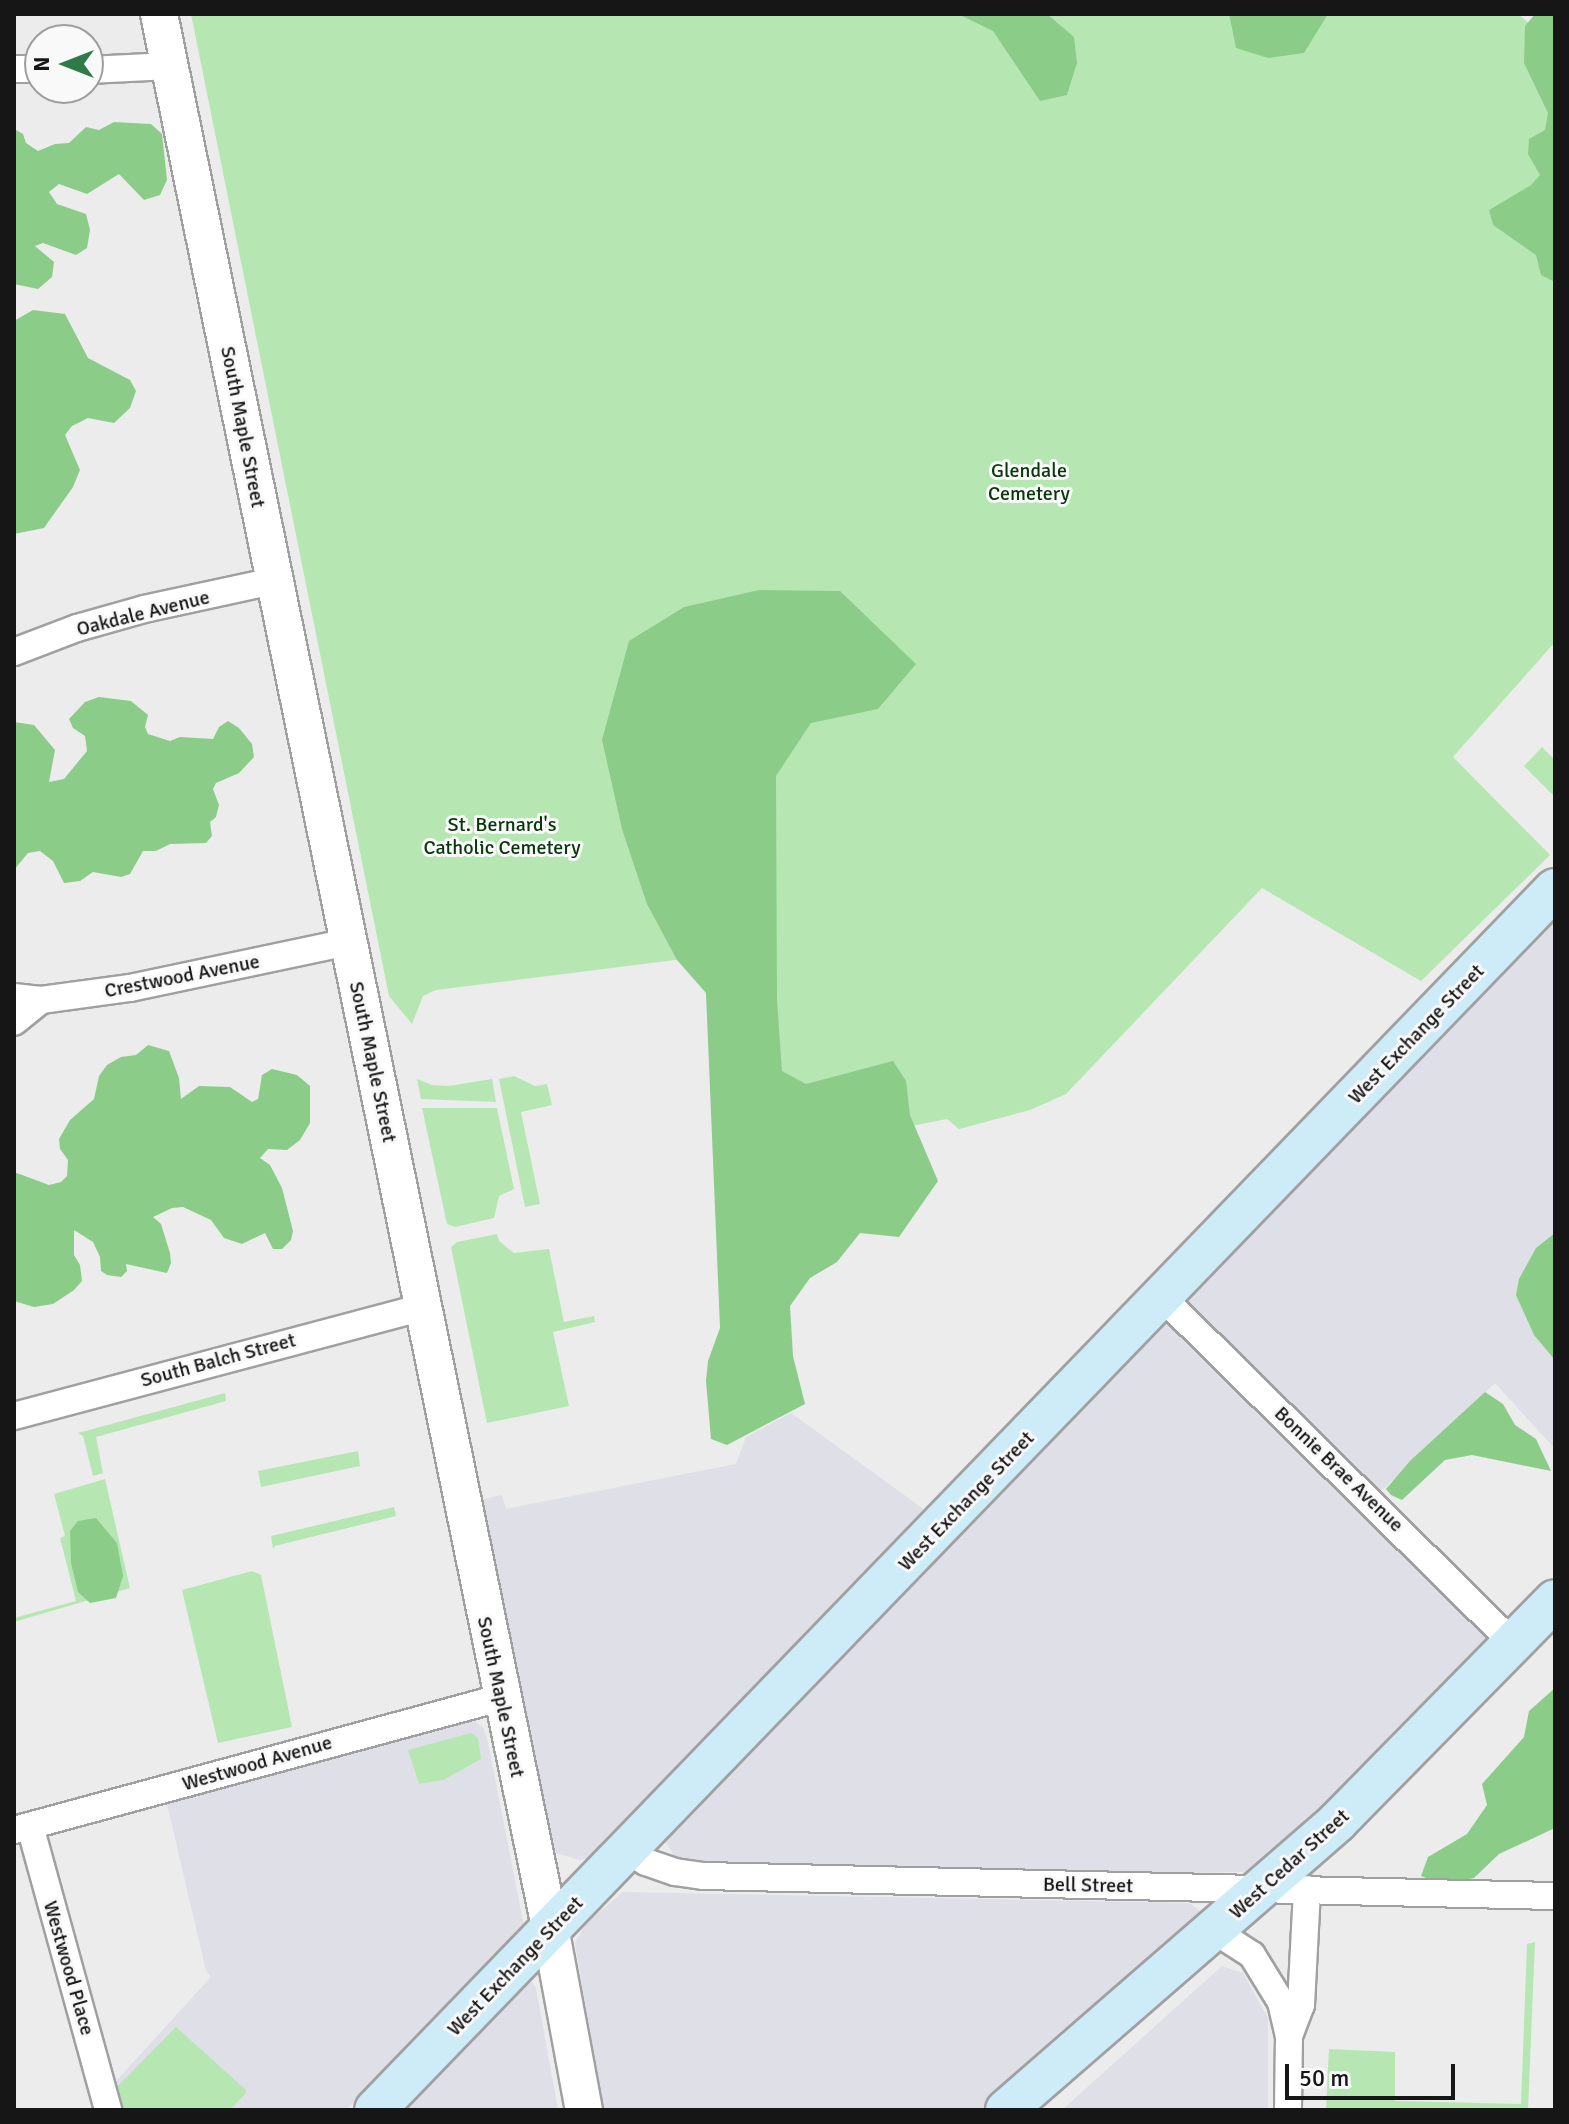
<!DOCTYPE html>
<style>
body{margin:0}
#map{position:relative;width:1569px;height:2124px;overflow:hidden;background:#ececed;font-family:Signika,sans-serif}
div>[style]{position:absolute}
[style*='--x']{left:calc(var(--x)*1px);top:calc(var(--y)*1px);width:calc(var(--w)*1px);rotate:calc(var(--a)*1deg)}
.built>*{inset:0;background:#dedfe7}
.green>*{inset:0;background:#b6e7b3}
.forest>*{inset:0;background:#8bcd88}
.roads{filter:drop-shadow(2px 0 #a0a0a1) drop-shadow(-2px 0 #a0a0a1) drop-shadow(0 2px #a0a0a1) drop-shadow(0 -2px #a0a0a1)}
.minor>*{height:26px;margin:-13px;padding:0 13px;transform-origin:13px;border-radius:13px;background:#fff}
.secondary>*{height:36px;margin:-18px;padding:0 18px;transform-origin:18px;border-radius:18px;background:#fff}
.primary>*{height:40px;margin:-20px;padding:0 20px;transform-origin:20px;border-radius:20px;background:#ceebf8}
span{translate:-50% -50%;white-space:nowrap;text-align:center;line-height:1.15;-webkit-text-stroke:6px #f9f9fa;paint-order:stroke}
.street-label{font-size:20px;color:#161617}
.park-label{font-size:20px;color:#083709}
.frame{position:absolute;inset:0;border:16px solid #161617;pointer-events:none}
.north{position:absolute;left:24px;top:24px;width:80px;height:80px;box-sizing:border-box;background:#f9f9fa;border:2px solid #9e9e9f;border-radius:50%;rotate:270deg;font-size:22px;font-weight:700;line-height:32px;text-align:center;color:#161617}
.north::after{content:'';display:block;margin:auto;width:28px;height:36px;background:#2e7a49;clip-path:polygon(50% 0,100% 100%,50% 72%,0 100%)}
.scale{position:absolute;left:1285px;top:2064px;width:170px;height:36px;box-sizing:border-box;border:4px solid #161617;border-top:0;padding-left:10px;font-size:24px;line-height:28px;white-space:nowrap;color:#161617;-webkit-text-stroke:6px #f9f9fa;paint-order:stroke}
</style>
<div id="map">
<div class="built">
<i style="clip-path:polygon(1555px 913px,1555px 1449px,1495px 1383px,1379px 1493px,1513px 1625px,1273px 1871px,1097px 1875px,679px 1864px,665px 1841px,706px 1789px,1309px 1172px)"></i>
<i style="clip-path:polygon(791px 1413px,929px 1513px,650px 1794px,598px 1854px,580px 1860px,552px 1852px,481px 1500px,502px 1495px,506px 1509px,736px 1464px,746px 1437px)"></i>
<i style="clip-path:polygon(474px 1721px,483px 1727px,487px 1738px,524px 1926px,346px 2110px,112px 2110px,107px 2091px,211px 1977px,206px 1971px,167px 1804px)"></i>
<i style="clip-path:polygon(623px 1892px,1189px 1903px,1204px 1914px,1178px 1943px,982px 2110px,603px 2110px,575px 1943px,586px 1923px)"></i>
<i style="clip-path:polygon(1222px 1966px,1243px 1973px,1268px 2018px,1268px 2110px,1062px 2110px)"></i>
<i style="clip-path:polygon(530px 1979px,536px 1988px,558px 2110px,392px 2110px,520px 1980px)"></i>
</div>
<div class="green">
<i style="clip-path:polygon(191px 14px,1518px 14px,1555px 45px,1555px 642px,1453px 757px,1550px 855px,1421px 981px,1262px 888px,1066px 1094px,1030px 1110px,959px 1129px,947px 1119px,736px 1160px,699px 957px,436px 990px,423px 996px,412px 1024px,389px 996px)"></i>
<i style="clip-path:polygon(1542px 747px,1555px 760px,1555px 797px,1524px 766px)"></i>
<i style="clip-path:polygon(514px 1076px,535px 1086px,547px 1084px,552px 1105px,521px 1112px,540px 1204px,525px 1207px,499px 1079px)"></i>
<i style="clip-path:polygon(417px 1079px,432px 1085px,449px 1086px,492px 1079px,496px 1102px,421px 1099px)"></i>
<i style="clip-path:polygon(422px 1108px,497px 1108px,514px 1189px,499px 1196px,494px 1218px,455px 1227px,447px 1224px)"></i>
<i style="clip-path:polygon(497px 1234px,499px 1241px,514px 1253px,549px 1249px,564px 1322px,594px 1316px,595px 1322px,553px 1332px,569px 1406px,487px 1423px,451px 1247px,457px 1242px)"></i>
<i style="clip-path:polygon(225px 1393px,226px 1401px,96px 1437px,103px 1473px,93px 1476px,83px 1436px,78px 1433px)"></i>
<i style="clip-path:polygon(358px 1451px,360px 1466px,261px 1487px,258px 1471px)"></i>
<i style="clip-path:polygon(105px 1479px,130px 1588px,14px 1622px,14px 1618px,76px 1601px,60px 1538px,65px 1536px,54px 1494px)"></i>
<i style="clip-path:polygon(394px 1507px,396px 1516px,275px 1546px,273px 1549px,271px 1536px)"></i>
<i style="clip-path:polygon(252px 1571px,261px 1575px,292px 1727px,218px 1743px,182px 1590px)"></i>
<i style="clip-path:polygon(471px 1733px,478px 1738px,481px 1759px,443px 1780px,419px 1784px,408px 1750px)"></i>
<i style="clip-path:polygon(1535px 1942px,1528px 2110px,1326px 2110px,1329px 2049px,1395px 2052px,1395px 2101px,1521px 2104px,1527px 1944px)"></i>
<i style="clip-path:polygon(176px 2027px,246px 2090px,245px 2094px,230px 2110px,117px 2110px,112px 2092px)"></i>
</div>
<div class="forest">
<i style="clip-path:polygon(958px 14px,1047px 14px,1074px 37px,1077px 63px,1067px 95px,1040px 101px,993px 31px)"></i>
<i style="clip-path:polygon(1229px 14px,1328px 14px,1304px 53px,1268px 58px,1236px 48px)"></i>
<i style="clip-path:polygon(1535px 14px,1555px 14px,1555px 282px,1541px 275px,1536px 255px,1493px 225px,1489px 210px,1531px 185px,1540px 175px,1528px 154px,1529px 139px,1545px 130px,1548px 113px,1524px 63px,1525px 26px)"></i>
<i style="clip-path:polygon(114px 122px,151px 124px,162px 134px,167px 180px,160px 195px,144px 200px,119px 174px,87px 194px,59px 184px,49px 192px,57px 204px,86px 214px,90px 230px,87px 248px,76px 255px,43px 243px,35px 246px,54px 262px,52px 277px,38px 289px,14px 284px,14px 129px,23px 134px,26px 143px,38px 151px,55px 144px,69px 143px,86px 127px,99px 130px)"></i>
<i style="clip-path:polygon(33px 310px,65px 314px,88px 358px,130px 380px,136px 391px,130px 408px,114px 423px,88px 418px,72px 426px,65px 435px,80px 470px,73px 487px,44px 528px,14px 534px,14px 321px)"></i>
<i style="clip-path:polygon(759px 590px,840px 591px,916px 664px,878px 709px,811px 723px,776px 776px,777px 1000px,782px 1071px,806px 1084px,893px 1061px,906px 1081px,910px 1115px,938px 1181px,899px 1237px,860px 1233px,837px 1262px,810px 1278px,790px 1306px,793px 1356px,805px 1404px,727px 1445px,711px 1439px,706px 1381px,708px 1361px,720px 1328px,706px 993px,677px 960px,647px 904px,622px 829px,602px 740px,629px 641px,684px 607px)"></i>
<i style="clip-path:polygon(99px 697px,131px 701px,148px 715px,145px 727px,148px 734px,170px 741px,180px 737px,213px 739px,219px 727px,228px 721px,239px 728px,252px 744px,254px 757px,239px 773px,216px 783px,213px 789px,219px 805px,216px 817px,210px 822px,212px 836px,206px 843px,170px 844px,156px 851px,143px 851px,130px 874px,121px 877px,93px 872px,80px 881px,64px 883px,53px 861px,40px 851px,28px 853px,14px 870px,14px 722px,34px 725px,55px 750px,49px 782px,64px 779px,87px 751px,85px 736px,73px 728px,69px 719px,85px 702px)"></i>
<i style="clip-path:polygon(148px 1045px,169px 1051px,179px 1078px,181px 1099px,199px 1086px,230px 1087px,252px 1102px,258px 1099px,262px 1075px,272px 1069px,297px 1075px,310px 1086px,310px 1123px,300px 1140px,287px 1150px,268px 1149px,260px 1158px,270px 1165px,282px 1188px,293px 1231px,291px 1240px,282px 1249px,273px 1249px,265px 1233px,242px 1244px,224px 1238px,211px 1220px,183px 1207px,172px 1208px,153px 1217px,161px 1224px,170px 1253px,171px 1263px,167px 1273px,126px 1264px,127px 1271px,121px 1277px,107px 1275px,101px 1271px,100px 1257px,93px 1242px,74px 1230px,74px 1255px,80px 1265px,82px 1281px,74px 1290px,53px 1304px,34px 1307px,14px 1301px,14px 1172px,49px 1185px,61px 1182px,67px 1176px,68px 1160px,60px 1149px,59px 1139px,70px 1120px,94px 1099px,99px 1076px,107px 1065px,121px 1057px,136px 1055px)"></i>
<i style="clip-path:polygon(1555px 1233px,1555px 1360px,1534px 1335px,1516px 1295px,1519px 1279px,1536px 1248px)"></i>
<i style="clip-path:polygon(1485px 1392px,1503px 1404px,1515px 1425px,1536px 1439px,1551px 1471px,1472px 1455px,1445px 1460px,1402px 1500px,1391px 1495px,1386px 1489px,1410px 1461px)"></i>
<i style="clip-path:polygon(96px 1518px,117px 1543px,123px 1576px,116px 1598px,90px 1603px,78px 1592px,71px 1563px,70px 1531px,78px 1521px)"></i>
<i style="clip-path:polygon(1555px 1688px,1555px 1828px,1499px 1854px,1474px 1878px,1441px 1884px,1421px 1876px,1428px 1857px,1467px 1834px,1487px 1805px,1482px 1784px,1524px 1737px,1529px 1711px)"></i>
</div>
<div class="roads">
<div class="minor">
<i style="--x:14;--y:69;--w:26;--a:0"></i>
<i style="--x:88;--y:70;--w:82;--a:-2.8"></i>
<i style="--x:14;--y:652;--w:67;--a:-20.9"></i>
<i style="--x:77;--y:628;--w:70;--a:-15.8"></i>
<i style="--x:144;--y:609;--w:133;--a:-12.2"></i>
<i style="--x:14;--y:997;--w:27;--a:6"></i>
<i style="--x:41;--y:1000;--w:90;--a:-7.7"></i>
<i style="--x:130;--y:988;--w:223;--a:-11.9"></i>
<i style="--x:14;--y:1022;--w:35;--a:-39"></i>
<i style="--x:1163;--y:1298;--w:490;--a:44.6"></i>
<i style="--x:14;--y:1416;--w:423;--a:-14.9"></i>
<i style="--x:30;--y:1826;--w:295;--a:74.6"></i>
<i style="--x:14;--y:1830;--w:504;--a:-15.2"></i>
<i style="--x:626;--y:1850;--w:23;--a:31"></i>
<i style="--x:646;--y:1862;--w:31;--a:19"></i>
<i style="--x:675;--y:1872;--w:29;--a:8"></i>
<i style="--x:704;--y:1876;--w:851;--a:1.35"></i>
<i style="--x:1215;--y:1931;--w:44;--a:33"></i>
<i style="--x:1252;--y:1955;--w:55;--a:58.3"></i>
<i style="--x:1281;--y:2002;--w:35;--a:77"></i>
<i style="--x:1289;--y:2036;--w:74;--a:90.8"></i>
<i style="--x:1289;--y:2036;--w:33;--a:-69"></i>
<i style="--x:1301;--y:2005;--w:116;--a:-87"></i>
</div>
<div class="secondary">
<i style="--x:159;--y:14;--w:1953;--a:78.45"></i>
<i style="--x:550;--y:1927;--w:186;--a:79.5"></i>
</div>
<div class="primary">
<i style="--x:375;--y:2110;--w:1698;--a:-45.98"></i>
<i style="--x:1006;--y:2110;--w:439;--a:-41"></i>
<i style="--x:1337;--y:1822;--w:311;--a:-45.5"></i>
</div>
</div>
<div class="street-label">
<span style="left:243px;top:427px;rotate:79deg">South Maple Street</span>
<span style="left:143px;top:613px;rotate:-14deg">Oakdale Avenue</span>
<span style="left:182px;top:976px;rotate:-11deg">Crestwood Avenue</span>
<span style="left:1416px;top:1034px;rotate:-46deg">West Exchange Street</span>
<span style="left:373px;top:1062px;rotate:78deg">South Maple Street</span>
<span style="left:218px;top:1360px;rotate:-15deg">South Balch Street</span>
<span style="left:1339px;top:1469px;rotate:44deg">Bonnie Brae Avenue</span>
<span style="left:966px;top:1501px;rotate:-46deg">West Exchange Street</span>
<span style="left:501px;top:1697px;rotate:78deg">South Maple Street</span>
<span style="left:257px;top:1763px;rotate:-16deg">Westwood Avenue</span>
<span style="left:1289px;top:1864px;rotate:-42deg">West Cedar Street</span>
<span style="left:1088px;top:1885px;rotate:1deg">Bell Street</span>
<span style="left:515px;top:1966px;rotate:-46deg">West Exchange Street</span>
<span style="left:69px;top:1968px;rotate:74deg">Westwood Place</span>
</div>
<div class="park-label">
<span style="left:1029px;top:482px">Glendale<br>Cemetery</span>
<span style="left:502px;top:836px">St. Bernard's<br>Catholic Cemetery</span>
</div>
<div class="frame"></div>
<div class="north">N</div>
<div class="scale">50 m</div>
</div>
